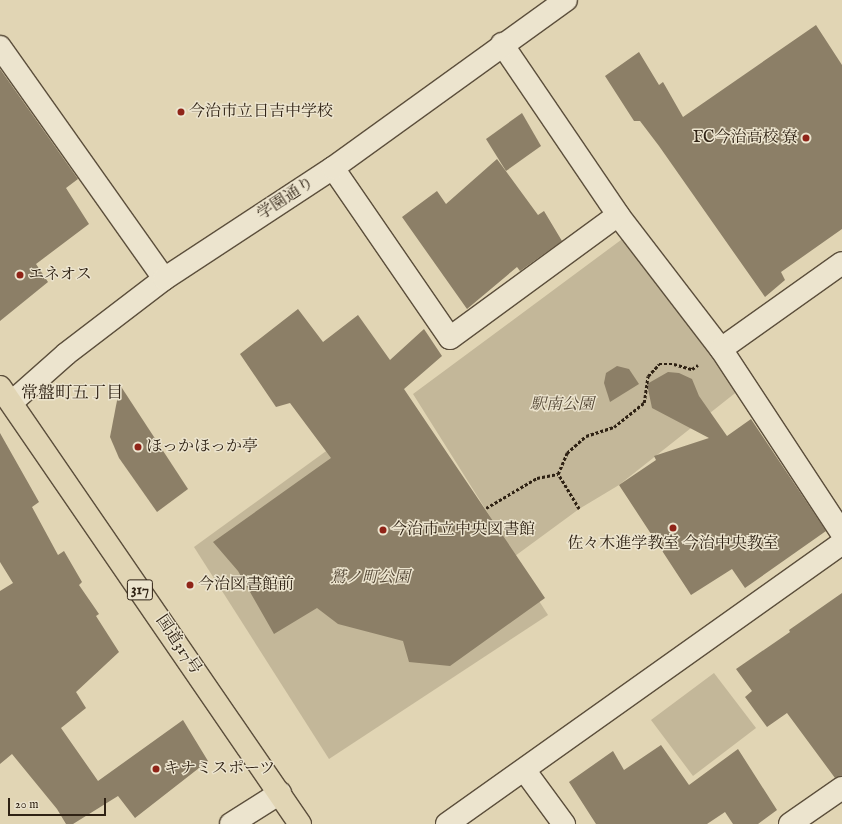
<!DOCTYPE html>
<meta charset="utf-8">
<style>
body{margin:0}
#map{position:relative;width:842px;height:824px;overflow:hidden;background:#e1d5b4;font-family:"IM FELL English","Noto Serif JP",serif}
div>[style]{position:absolute}
[style*='--x']{left:calc(var(--x)*1px);top:calc(var(--y)*1px);width:calc(var(--w)*1px);rotate:calc(var(--a)*1deg)}
.green>*{inset:0;background:#c3b799}
.building>*{inset:0;background:#8c7f67}
.path>*{height:2.5px;margin-top:-1.25px;transform-origin:0;background:repeating-linear-gradient(90deg,#2f2214 0 3px,transparent 0 5px)}
.roads{filter:drop-shadow(1px 0 #5c4f3c) drop-shadow(-1px 0 #5c4f3c) drop-shadow(0 1px #5c4f3c) drop-shadow(0 -1px #5c4f3c)}
.minor>*{height:22px;margin:-11px;padding:0 11px;transform-origin:11px;border-radius:11px;background:#ece4ce}
.tertiary>*{height:22px;margin:-11px;padding:0 11px;transform-origin:11px;border-radius:11px;background:#ece4ce}
.trunk>*{height:22px;margin:-11px;padding:0 11px;transform-origin:11px;border-radius:11px;background:#e1d5b4}
.dots>*{width:11px;height:11px;translate:-50% -50%;box-sizing:border-box;border:2px solid #ece4ce;border-radius:50%}
span{translate:-50% -50%;white-space:nowrap;text-align:center;line-height:1.15;-webkit-text-stroke:3px #ece4ce;paint-order:stroke}
.shield-label span{padding:1px 3px;background:#ece4ce;border:1px solid;border-radius:3px;-webkit-text-stroke-width:0}
.shield-label{font-size:15px;color:#2f2214;font-weight:700}
.poi-label{font-size:16px;color:#2f2214}
.left{translate:0 -50%;text-align:left}
.right{translate:-100% -50%;text-align:right}
.street-label{font-size:16px;color:#2f2214}
.park-label{font-size:16px;color:#544735;font-style:italic}
.neighbourhood-label{font-size:17px;color:#2f2214}
.scale{position:absolute;left:8px;top:798px;width:98px;height:18px;box-sizing:border-box;border:2px solid #2f2214;border-top:0;padding-left:5px;font-size:12px;line-height:14px;white-space:nowrap;color:#2f2214;-webkit-text-stroke:3px #ece4ce;paint-order:stroke}
</style>
<div id="map">
<div class="green">
<i style="clip-path:polygon(625px 237px,739px 390px,619px 485px,579px 509px,515px 556px,413px 394px)"></i>
<i style="clip-path:polygon(406px 393px,548px 615px,329px 759px,194px 547px)"></i>
<i style="clip-path:polygon(714px 673px,756px 728px,693px 776px,651px 720px)"></i>
</div>
<div class="building">
<i style="clip-path:polygon(816px 25px,842px 65px,842px 229px,781px 272px,785px 280px,765px 297px,659px 146px,640px 121px,634px 121px,605px 76px,639px 52px,659px 85px,663px 82px,683px 117px)"></i>
<i style="clip-path:polygon(0 69px,78px 179px,66px 188px,89px 224px,36px 264px,48px 282px,0 321px)"></i>
<i style="clip-path:polygon(522px 113px,541px 146px,506px 171px,486px 139px)"></i>
<i style="clip-path:polygon(497px 159px,538px 215px,544px 211px,562px 241px,520px 271px,517px 267px,467px 309px,402px 217px,437px 191px,446px 204px)"></i>
<i style="clip-path:polygon(298px 309px,323px 342px,358px 315px,390px 360px,424px 329px,442px 356px,404px 389px,545px 598px,450px 666px,409px 662px,403px 641px,338px 624px,317px 608px,274px 634px,238px 571px,213px 542px,331px 458px,290px 403px,276px 407px,240px 354px)"></i>
<i style="clip-path:polygon(617px 366px,629px 369px,639px 384px,610px 402px,604px 383px,606px 373px)"></i>
<i style="clip-path:polygon(668px 372px,679px 373px,692px 379px,699px 396px,727px 436px,751px 419px,826px 531px,745px 588px,732px 569px,691px 595px,619px 485px,656px 460px,654px 456px,709px 438px,652px 408px,647px 384px)"></i>
<i style="clip-path:polygon(120px 385px,188px 489px,157px 512px,119px 458px,110px 437px)"></i>
<i style="clip-path:polygon(0 433px,39px 502px,32px 507px,58px 555px,64px 551px,82px 582px,79px 585px,99px 614px,96px 616px,119px 652px,76px 692px,86px 708px,61px 728px,98px 781px,183px 720px,208px 761px,135px 818px,118px 796px,73px 824px,66px 824px,57px 809px,12px 754px,0 764px,0 591px,13px 583px,0 562px)"></i>
<i style="clip-path:polygon(842px 593px,842px 776px,835px 778px,787px 713px,767px 727px,745px 697px,752px 691px,736px 669px,790px 632px,789px 630px)"></i>
<i style="clip-path:polygon(661px 745px,689px 785px,738px 749px,777px 810px,758px 824px,733px 824px,725px 812px,707px 824px,596px 824px,569px 782px,613px 751px,624px 770px)"></i>
</div>
<div class="path">
<i style="--x:486;--y:508;--w:59;--a:-30.5"></i>
<i style="--x:537;--y:478;--w:21;--a:-11"></i>
<i style="--x:579;--y:509;--w:41;--a:-121"></i>
<i style="--x:558;--y:474;--w:23;--a:-67"></i>
<i style="--x:567;--y:453;--w:25;--a:-42"></i>
<i style="--x:586;--y:436;--w:29;--a:-18"></i>
<i style="--x:614;--y:427;--w:38;--a:-39"></i>
<i style="--x:644;--y:403;--w:27;--a:-82"></i>
<i style="--x:648;--y:376;--w:16;--a:-47"></i>
<i style="--x:659;--y:364;--w:15;--a:0"></i>
<i style="--x:674;--y:364;--w:19;--a:16"></i>
<i style="--x:692;--y:369;--w:7;--a:-34"></i>
</div>
<div class="roads">
<div class="minor">
<i style="--x:502;--y:44;--w:207;--a:55.8"></i>
<i style="--x:618;--y:215;--w:169;--a:52.5"></i>
<i style="--x:721;--y:349;--w:220;--a:56.7"></i>
<i style="--x:0;--y:47;--w:284;--a:54.7"></i>
<i style="--x:333;--y:168;--w:206;--a:55.5"></i>
<i style="--x:450;--y:338;--w:208;--a:-36.2"></i>
<i style="--x:721;--y:349;--w:148;--a:-35.4"></i>
<i style="--x:525;--y:771;--w:66;--a:53.7"></i>
<i style="--x:231;--y:824;--w:58;--a:-32.3"></i>
<i style="--x:447;--y:824;--w:485;--a:-35.4"></i>
<i style="--x:790;--y:824;--w:63;--a:-34.7"></i>
</div>
<div class="tertiary">
<i style="--x:12;--y:402;--w:72;--a:-41.6"></i>
<i style="--x:66;--y:354;--w:123;--a:-37.4"></i>
<i style="--x:164;--y:279;--w:202;--a:-33.3"></i>
<i style="--x:333;--y:168;--w:287;--a:-35.8"></i>
</div>
<div class="trunk">
<i style="--x:0;--y:387;--w:530;--a:55.53"></i>
</div>
</div>
<div class="dots">
<i style="left:181px;top:112px;background:#8f2418"></i>
<i style="left:806px;top:138px;background:#8f2418"></i>
<i style="left:20px;top:275px;background:#8f2418"></i>
<i style="left:138px;top:447px;background:#8f2418"></i>
<i style="left:673px;top:528px;background:#8f2418"></i>
<i style="left:383px;top:530px;background:#8f2418"></i>
<i style="left:190px;top:585px;background:#8f2418"></i>
<i style="left:156px;top:769px;background:#8f2418"></i>
</div>
<div class="shield-label">
<span style="left:140px;top:590px">317</span>
</div>
<div class="poi-label">
<span class="left" style="left:189px;top:112px">今治市立日吉中学校</span>
<span class="right" style="left:798px;top:138px">FC今治高校 寮</span>
<span class="left" style="left:28px;top:275px">エネオス</span>
<span class="left" style="left:146px;top:447px">ほっかほっか亭</span>
<span class="left" style="left:391px;top:530px">今治市立中央図書館</span>
<span style="left:673px;top:544px">佐々木進学教室 今治中央教室</span>
<span class="left" style="left:198px;top:585px">今治図書館前</span>
<span class="left" style="left:164px;top:769px">キナミスポーツ</span>
</div>
<div class="street-label">
<span style="left:286px;top:199px;rotate:-33deg">学園通り</span>
<span style="left:178px;top:645px;rotate:56deg">国道317号</span>
</div>
<div class="park-label">
<span style="left:562px;top:405px">駅南公園</span>
<span style="left:370px;top:578px">鷲ノ町公園</span>
</div>
<div class="neighbourhood-label">
<span style="left:72px;top:394px">常盤町五丁目</span>
</div>
<div class="scale">20 m</div>
</div>
